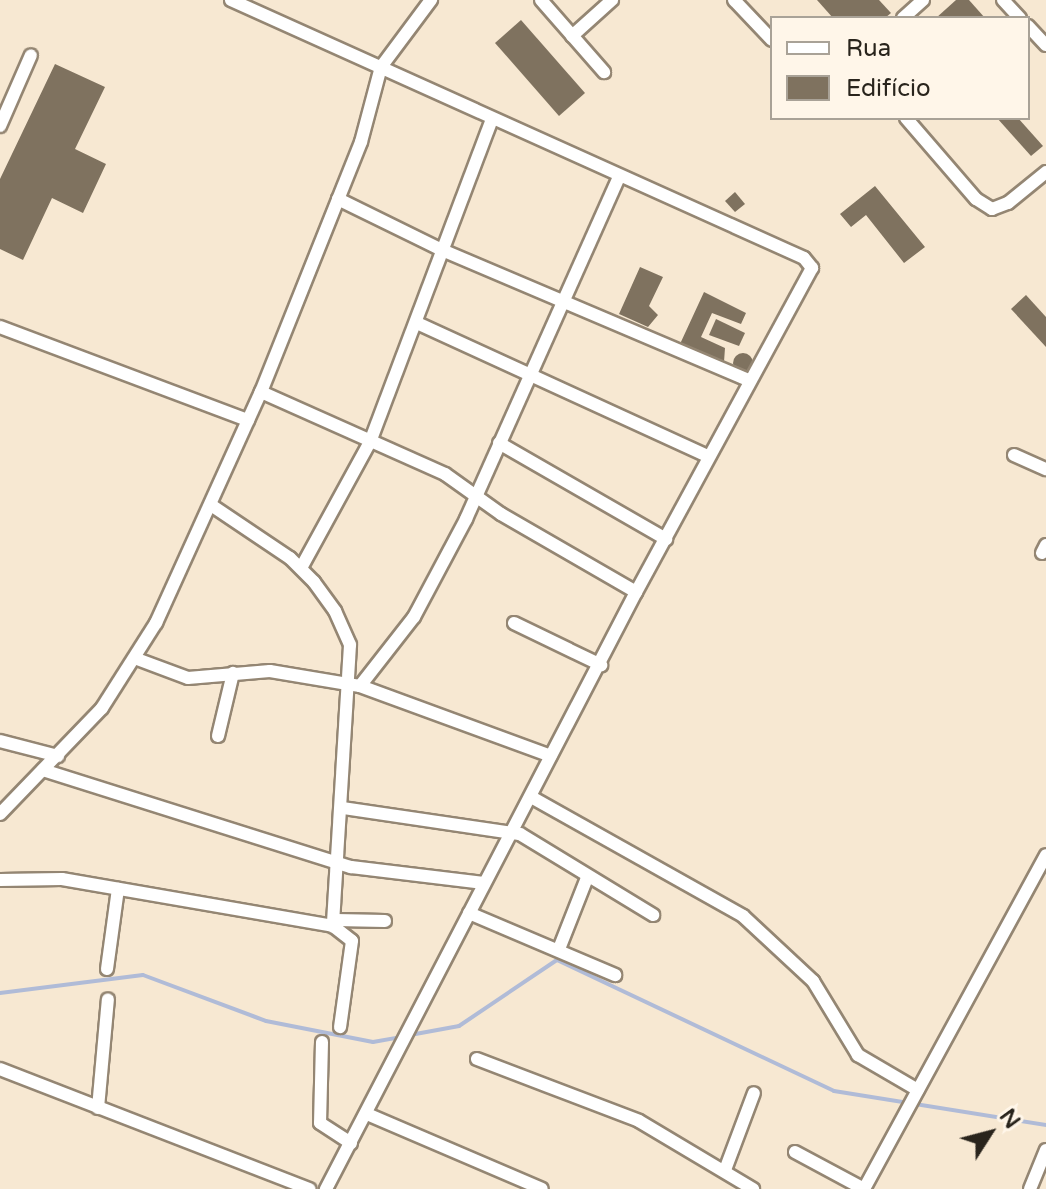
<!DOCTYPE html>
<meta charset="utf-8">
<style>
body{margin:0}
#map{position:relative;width:1046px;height:1189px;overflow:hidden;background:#f7e8d2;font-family:"Varela Round",sans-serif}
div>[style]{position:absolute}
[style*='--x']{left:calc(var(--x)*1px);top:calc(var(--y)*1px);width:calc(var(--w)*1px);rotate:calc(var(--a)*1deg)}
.stream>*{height:4px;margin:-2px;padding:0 2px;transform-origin:2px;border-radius:2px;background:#b0bbd7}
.building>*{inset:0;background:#7f725f}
.round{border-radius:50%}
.roads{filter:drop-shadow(2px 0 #948673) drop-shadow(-2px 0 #948673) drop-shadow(0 2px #948673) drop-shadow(0 -2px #948673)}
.minor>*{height:12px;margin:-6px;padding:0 6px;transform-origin:6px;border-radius:6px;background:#fff}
span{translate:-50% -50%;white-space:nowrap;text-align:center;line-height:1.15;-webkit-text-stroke:8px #fff6e9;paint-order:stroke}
.legend{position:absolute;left:770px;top:16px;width:260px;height:104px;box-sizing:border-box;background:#fff6e9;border:2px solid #a9a297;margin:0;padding:10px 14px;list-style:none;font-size:24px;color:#29241c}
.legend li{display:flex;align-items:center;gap:16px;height:40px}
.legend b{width:40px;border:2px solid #a9a297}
.north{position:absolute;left:950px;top:1093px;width:80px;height:80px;-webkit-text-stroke:6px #fff6e9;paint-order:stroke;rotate:54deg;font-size:22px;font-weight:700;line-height:32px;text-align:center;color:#29241c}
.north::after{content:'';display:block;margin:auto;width:28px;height:36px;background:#29241c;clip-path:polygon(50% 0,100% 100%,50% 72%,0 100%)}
</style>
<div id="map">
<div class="stream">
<i style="--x:0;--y:993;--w:144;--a:-7.2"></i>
<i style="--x:143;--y:975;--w:131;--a:20.5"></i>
<i style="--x:266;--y:1021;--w:109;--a:11.1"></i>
<i style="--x:373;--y:1042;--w:28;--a:-10"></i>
<i style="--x:410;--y:1035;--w:50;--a:-10.4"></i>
<i style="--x:459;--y:1026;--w:118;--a:-34"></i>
<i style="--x:557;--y:960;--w:306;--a:25.3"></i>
<i style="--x:834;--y:1091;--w:215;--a:9.1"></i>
</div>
<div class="building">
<i style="clip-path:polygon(817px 0,879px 0,891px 13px,885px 18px,833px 18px)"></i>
<i style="clip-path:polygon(956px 0,969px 0,985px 18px,936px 18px)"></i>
<i style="clip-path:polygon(521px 20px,585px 93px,559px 116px,495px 43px)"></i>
<i style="clip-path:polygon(55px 64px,105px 87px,75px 149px,106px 164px,83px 213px,52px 198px,23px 260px,0 249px,0 179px)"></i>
<i style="clip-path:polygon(997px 118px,1018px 118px,1043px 146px,1031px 156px)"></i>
<i style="clip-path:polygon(875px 186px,925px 247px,904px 263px,866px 215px,851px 227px,840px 214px)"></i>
<i style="clip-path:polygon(735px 192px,745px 204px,735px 212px,725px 201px)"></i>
<i style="clip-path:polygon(640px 267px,663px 277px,649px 306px,658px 315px,648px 327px,619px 314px)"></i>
<i style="clip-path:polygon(704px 292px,746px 313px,741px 324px,712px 313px,701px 337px,725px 348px,724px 362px,680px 344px)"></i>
<i style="clip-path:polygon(1026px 295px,1046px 317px,1046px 347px,1011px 309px)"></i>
<i style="clip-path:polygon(716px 319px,745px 333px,739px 346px,709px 335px)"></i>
<i class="round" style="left:733px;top:353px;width:20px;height:20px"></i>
</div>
<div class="roads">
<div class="minor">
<i style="--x:231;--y:0;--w:628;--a:24.24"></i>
<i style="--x:804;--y:258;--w:13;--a:51"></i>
<i style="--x:812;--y:268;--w:369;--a:118.5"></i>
<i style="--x:636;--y:592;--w:673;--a:117.44"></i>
<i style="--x:541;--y:0;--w:96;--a:48.8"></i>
<i style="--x:734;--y:0;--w:55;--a:46.5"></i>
<i style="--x:1003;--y:0;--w:25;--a:47"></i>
<i style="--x:903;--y:18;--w:27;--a:-42"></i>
<i style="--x:1028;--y:26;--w:26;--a:47"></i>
<i style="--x:572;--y:36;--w:54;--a:-42"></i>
<i style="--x:906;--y:118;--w:107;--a:49.2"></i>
<i style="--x:976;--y:199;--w:19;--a:32"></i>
<i style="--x:992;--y:209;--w:17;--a:-21"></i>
<i style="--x:1008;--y:203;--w:49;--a:-39.2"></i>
<i style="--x:0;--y:126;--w:77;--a:-66.4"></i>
<i style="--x:338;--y:199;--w:116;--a:26.1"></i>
<i style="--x:442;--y:250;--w:333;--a:23"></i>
<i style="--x:417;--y:323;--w:320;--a:24.6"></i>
<i style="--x:0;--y:327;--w:265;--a:20.6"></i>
<i style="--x:261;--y:392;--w:201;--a:24"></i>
<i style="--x:445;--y:474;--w:69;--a:35.5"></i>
<i style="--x:501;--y:514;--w:156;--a:30"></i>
<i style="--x:499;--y:443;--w:193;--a:29.9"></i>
<i style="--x:1014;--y:455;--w:35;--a:24"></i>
<i style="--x:211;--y:505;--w:95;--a:33.9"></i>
<i style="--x:290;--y:558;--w:34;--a:45"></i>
<i style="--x:314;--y:582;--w:36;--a:54"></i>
<i style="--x:335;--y:611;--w:37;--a:66"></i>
<i style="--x:350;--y:645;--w:282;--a:93.5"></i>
<i style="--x:1042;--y:553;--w:9;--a:-63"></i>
<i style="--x:301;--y:568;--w:144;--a:-61.3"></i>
<i style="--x:370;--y:442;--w:345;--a:-69.3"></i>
<i style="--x:514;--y:623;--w:97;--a:25.8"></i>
<i style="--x:137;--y:659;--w:54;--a:20.4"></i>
<i style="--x:188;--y:678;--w:82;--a:-4.9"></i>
<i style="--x:270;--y:671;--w:91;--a:9.5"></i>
<i style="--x:360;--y:686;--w:203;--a:20.1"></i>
<i style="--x:360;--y:686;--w:88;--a:-52"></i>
<i style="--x:414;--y:617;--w:111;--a:-62"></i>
<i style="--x:466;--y:519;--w:375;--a:-65.9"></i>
<i style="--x:218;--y:736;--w:65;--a:-76.6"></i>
<i style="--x:0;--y:741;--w:60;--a:14.5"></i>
<i style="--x:43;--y:770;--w:323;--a:17.5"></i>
<i style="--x:351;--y:867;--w:134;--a:6.9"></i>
<i style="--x:531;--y:797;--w:243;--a:29.3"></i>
<i style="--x:743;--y:916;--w:96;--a:42.9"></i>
<i style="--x:813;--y:981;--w:87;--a:58.7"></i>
<i style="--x:858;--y:1055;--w:69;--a:30.3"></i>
<i style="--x:343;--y:808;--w:179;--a:8.4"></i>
<i style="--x:520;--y:834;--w:156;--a:31.3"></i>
<i style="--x:0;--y:814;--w:147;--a:-46.1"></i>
<i style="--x:102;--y:708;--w:101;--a:-57.6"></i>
<i style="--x:156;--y:623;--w:254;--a:-65.6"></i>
<i style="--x:261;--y:392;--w:269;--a:-68.2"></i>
<i style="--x:361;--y:142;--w:78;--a:-75.1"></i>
<i style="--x:381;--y:67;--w:84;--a:-53.3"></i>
<i style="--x:0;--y:880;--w:62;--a:-0.9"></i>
<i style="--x:62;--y:879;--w:275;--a:9.8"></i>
<i style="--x:333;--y:926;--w:24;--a:38"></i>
<i style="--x:352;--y:941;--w:87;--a:97.9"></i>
<i style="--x:469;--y:913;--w:159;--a:23"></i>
<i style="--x:336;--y:920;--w:49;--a:1.2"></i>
<i style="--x:559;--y:949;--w:76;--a:-68.5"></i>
<i style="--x:107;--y:969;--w:81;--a:-82.2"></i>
<i style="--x:322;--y:1042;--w:81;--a:91.4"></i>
<i style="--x:320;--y:1123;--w:37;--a:33"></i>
<i style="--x:477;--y:1059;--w:173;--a:20.9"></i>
<i style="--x:639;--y:1121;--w:133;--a:30.8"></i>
<i style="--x:0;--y:1069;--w:332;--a:21.2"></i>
<i style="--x:98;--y:1108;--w:109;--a:-84.8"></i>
<i style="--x:367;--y:1114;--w:190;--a:23.2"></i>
<i style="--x:795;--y:1152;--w:78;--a:28.2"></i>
<i style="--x:725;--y:1170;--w:82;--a:-69.4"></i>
<i style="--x:864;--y:1189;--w:380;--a:-61.4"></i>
<i style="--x:1030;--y:1189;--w:42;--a:-67.7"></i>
</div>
</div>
<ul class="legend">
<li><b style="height:10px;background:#fff"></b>Rua</li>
<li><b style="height:22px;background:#7f725f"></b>Edifício</li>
</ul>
<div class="north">N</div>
</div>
